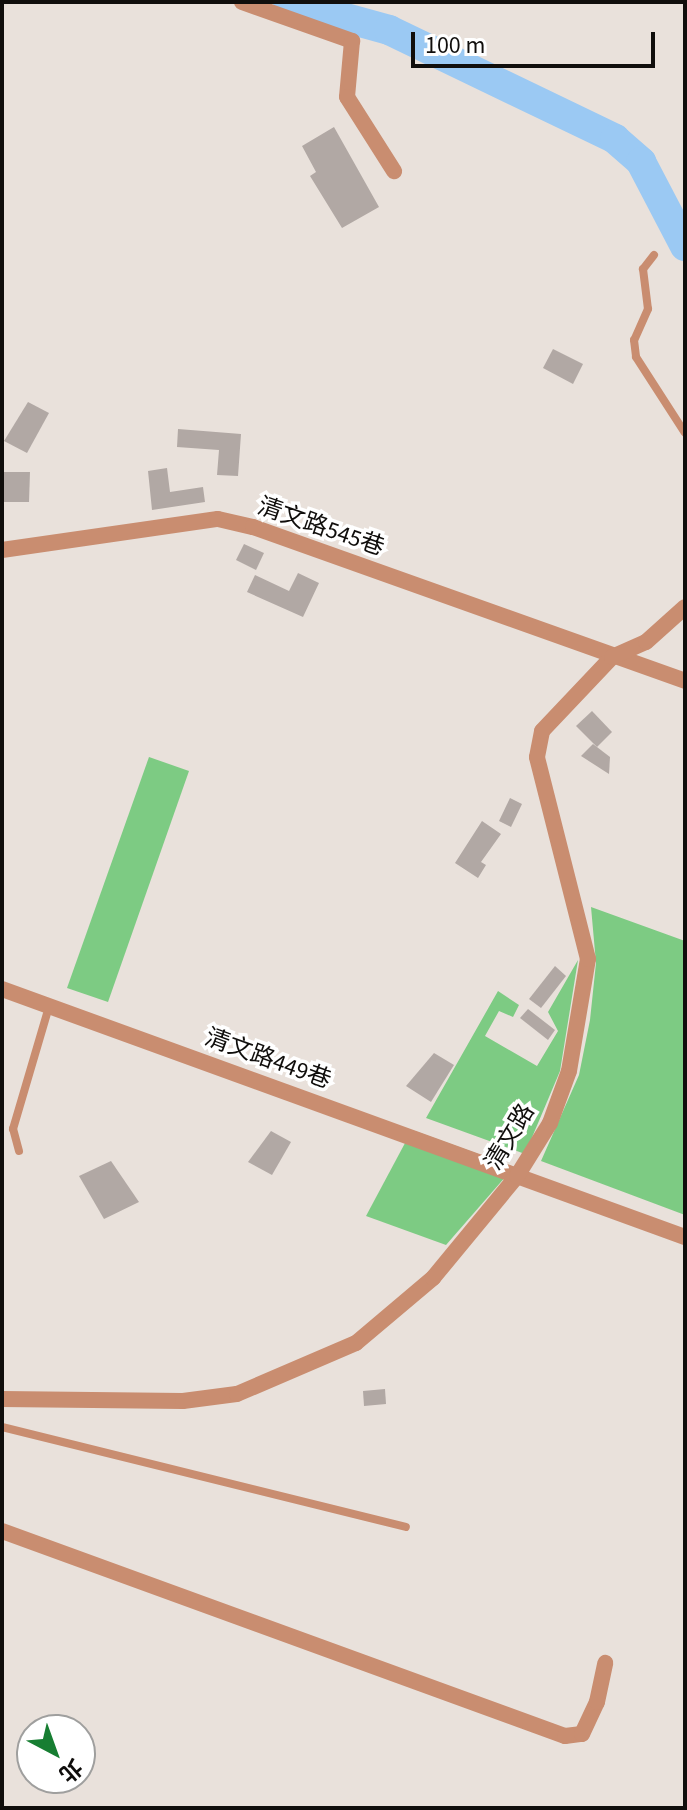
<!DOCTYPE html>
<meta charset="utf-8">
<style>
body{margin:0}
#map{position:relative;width:687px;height:1810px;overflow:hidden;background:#e9e1db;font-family:"Source Sans 3","Noto Sans TC",sans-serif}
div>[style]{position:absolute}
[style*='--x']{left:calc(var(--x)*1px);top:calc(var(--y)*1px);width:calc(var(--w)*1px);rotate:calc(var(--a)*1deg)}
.forest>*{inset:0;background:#7dcb83}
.river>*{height:30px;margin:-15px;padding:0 15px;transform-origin:15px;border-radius:15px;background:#9bc9f3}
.building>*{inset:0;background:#b1a8a4}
.service>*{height:8px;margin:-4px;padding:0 4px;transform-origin:4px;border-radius:4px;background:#c98d70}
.minor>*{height:16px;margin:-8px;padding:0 8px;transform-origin:8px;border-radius:8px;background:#c98d70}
span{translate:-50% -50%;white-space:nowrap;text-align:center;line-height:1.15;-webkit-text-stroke:7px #fff;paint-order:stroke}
.street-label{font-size:24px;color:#100e0c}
.frame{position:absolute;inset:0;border:4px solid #100e0c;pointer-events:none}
.north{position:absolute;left:16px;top:1714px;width:80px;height:80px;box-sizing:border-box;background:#fff;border:2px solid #9f9f9e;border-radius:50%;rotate:139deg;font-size:22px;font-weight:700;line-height:32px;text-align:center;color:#100e0c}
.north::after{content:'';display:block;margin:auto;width:28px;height:36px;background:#177e32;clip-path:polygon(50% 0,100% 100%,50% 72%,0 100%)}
.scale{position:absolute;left:411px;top:32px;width:244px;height:36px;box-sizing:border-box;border:4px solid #100e0c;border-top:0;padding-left:10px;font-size:24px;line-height:28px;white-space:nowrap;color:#100e0c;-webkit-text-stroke:6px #fff;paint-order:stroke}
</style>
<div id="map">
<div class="forest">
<i style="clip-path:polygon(149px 757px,189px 771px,108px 1002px,67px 988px)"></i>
<i style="clip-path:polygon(591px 907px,685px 941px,685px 1215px,541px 1161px,579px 1075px,590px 1020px,596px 963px)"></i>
<i style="clip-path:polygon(578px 960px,560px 1071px,525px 1154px,426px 1118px,498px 991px,519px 1005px,513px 1017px,499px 1011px,485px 1036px,537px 1066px,558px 1031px,548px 1012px)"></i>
<i style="clip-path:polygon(412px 1130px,514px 1167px,446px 1245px,366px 1216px)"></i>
</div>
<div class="river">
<i style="--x:288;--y:2;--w:105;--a:15.5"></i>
<i style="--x:389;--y:30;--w:251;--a:25.7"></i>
<i style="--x:615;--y:139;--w:35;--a:41"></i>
<i style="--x:641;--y:162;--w:95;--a:62.4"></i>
</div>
<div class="building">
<i style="clip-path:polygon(334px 127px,379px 207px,342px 228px,310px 176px,316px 172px,302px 146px)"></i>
<i style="clip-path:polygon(553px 349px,583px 364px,573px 384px,543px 368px)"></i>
<i style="clip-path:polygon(28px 402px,49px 413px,27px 453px,4px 441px)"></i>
<i style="clip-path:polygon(178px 429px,241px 434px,238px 476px,217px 475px,219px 450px,177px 447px)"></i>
<i style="clip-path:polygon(167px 468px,170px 492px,203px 487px,205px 502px,152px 510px,148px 471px)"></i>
<i style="clip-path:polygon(2px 472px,30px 472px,29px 502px,2px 502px)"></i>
<i style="clip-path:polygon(244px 544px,264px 553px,256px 570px,236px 560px)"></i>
<i style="clip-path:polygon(298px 573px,319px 583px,303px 617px,247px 592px,255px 575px,289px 591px)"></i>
<i style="clip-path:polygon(592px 711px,612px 732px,597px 747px,576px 726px)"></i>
<i style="clip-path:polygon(593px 744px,610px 757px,609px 774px,581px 756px)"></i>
<i style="clip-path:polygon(510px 798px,522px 804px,511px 827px,499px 821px)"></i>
<i style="clip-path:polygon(482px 821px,501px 834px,481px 862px,486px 865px,478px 878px,455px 863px)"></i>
<i style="clip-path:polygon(555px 966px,566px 976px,541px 1008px,529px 999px)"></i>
<i style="clip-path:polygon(528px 1009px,555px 1030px,548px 1040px,520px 1018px)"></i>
<i style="clip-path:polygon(434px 1053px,454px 1065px,431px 1102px,406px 1086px)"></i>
<i style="clip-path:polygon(271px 1131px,291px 1142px,272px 1175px,248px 1162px)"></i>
<i style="clip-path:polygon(111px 1161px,139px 1202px,104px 1219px,79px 1176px)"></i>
<i style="clip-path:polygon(385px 1389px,386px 1404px,364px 1406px,363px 1391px)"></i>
</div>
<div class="service">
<i style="--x:654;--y:255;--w:18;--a:128"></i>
<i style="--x:643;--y:269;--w:40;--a:82.9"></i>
<i style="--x:648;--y:309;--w:34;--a:114"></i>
<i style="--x:634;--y:340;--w:17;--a:83"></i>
<i style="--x:636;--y:357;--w:90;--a:57.2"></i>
<i style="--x:19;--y:1151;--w:23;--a:-105"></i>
<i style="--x:13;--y:1129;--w:127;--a:-73.6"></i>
<i style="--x:2;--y:1427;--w:416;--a:13.9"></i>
</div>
<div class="minor">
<i style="--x:242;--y:2;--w:117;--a:19.5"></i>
<i style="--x:352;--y:41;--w:56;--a:95.1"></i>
<i style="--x:347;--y:97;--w:88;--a:57.6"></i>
<i style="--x:2;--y:550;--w:218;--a:-8.2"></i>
<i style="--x:218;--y:519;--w:36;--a:13"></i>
<i style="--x:253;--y:527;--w:459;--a:19.6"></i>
<i style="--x:2;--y:989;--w:727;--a:19.96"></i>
<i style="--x:2;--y:1399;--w:181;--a:0.6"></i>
<i style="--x:183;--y:1401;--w:54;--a:-7.4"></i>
<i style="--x:237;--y:1394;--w:129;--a:-23.2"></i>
<i style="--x:356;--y:1343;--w:101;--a:-40.2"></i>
<i style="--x:433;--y:1278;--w:132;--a:-50.5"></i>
<i style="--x:517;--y:1176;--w:62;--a:-58.1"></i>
<i style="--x:550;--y:1123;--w:55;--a:-69.9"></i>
<i style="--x:569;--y:1071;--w:114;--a:-80.4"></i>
<i style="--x:588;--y:959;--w:208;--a:-104.2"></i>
<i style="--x:537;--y:757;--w:26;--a:-79"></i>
<i style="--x:542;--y:731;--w:102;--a:-46.6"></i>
<i style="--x:612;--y:657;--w:37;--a:-24"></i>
<i style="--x:646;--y:642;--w:52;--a:-41.9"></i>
<i style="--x:2;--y:1531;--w:599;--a:20.01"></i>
<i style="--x:565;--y:1736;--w:17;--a:-7"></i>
<i style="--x:582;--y:1734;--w:35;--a:-65"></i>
<i style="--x:597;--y:1702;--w:40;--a:-78"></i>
</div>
<div class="street-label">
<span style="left:321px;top:527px;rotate:19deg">清文路545巷</span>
<span style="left:268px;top:1059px;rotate:20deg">清文路449巷</span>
<span style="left:510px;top:1137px;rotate:-59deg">清文路</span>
</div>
<div class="frame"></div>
<div class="north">北</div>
<div class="scale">100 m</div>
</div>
